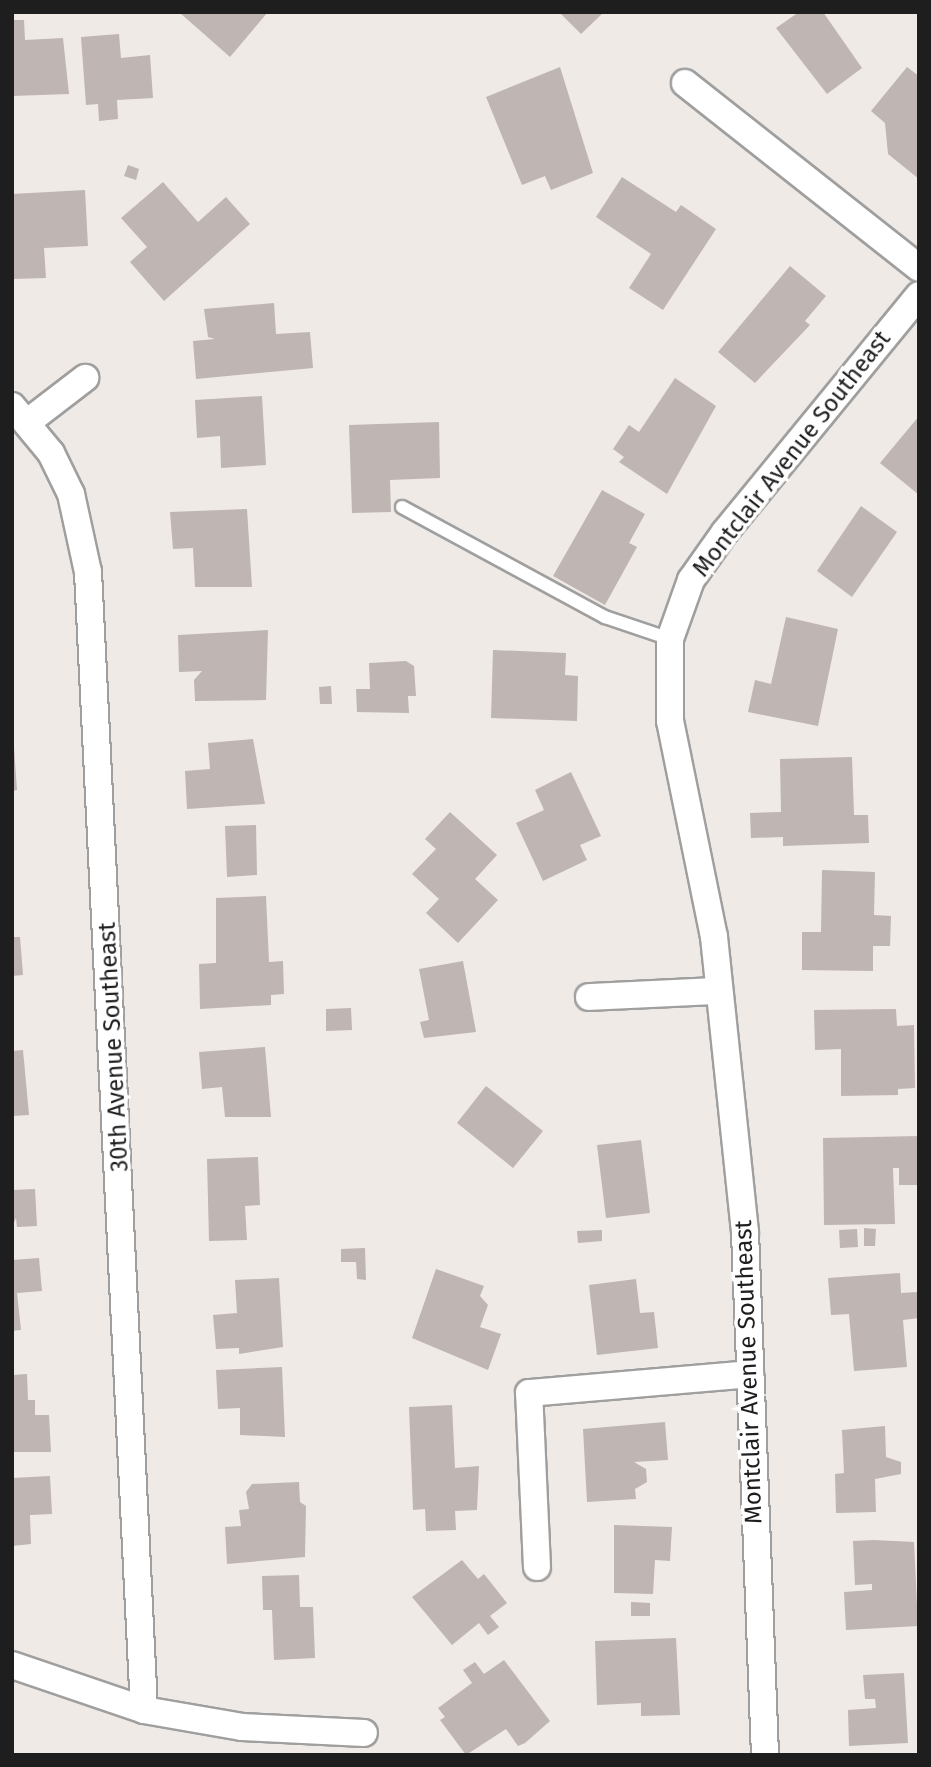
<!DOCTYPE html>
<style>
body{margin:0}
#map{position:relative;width:931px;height:1767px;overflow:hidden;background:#efeae5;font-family:"Fira Sans",sans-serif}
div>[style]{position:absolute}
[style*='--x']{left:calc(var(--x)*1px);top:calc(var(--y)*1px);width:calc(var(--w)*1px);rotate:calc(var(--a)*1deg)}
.building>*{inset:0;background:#bfb5b2}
.roads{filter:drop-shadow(2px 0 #9f9f9f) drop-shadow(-2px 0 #9f9f9f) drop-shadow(0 2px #9f9f9f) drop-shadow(0 -2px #9f9f9f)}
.service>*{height:12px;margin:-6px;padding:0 6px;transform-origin:6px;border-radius:6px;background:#fff}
.minor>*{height:26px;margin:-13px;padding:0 13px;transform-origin:13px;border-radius:13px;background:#fff}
span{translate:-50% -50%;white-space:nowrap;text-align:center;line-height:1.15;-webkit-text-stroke:7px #fff;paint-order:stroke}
.street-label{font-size:24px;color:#1e1e1e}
.frame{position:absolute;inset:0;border:14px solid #1e1e1e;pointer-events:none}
</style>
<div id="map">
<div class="building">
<i style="clip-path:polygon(179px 12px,268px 12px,230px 57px)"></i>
<i style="clip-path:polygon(559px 12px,604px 12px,581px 34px)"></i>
<i style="clip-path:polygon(799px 12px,823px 12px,862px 68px,827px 94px,776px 28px)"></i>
<i style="clip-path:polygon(12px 20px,24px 20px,25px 40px,63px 38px,69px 94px,12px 96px)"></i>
<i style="clip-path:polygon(119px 34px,121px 58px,150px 55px,153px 98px,117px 100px,118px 119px,99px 121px,98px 104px,86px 105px,81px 37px)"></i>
<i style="clip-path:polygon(560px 67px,593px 173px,551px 190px,545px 176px,522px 185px,486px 97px)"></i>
<i style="clip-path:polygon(907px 67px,919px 76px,919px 179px,888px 154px,885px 123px,871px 111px)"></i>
<i style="clip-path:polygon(128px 165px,139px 169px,136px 180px,124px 176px)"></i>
<i style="clip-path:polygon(622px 177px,676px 212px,681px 205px,716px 229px,663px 310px,629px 288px,651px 254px,596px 217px)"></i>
<i style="clip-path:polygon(163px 182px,198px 222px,226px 197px,250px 224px,164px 301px,130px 262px,147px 247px,121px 218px)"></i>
<i style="clip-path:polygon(85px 190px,88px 246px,44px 248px,46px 278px,12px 279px,12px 194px)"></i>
<i style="clip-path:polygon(790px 266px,826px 296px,805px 321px,810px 325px,755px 383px,718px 352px)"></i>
<i style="clip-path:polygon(274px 303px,276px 334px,310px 332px,313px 368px,196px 379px,193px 341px,215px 339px,208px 337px,204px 309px)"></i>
<i style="clip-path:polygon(675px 378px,716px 406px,667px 494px,619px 462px,624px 457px,613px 449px,629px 425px,639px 432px)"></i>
<i style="clip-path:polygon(262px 396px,266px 465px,221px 468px,220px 436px,197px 438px,195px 400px)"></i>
<i style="clip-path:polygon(919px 416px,919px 495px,880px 463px)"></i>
<i style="clip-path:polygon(439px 422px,440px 478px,390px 480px,391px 512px,352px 513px,349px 425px)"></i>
<i style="clip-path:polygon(602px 490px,645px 514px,629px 543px,637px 547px,605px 605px,553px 576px)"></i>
<i style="clip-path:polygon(861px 506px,897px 532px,852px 597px,817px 571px)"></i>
<i style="clip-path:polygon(247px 509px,252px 587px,195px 587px,193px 548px,173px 549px,170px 512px)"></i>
<i style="clip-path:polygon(786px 617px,838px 629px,818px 726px,748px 712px,755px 680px,771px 684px)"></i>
<i style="clip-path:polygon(268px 630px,266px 700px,195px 701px,194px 680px,202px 671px,179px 672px,178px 635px)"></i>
<i style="clip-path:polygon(493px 650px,566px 653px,565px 675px,578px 676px,577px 721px,491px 718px)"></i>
<i style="clip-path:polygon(406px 661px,414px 666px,416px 696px,408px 696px,409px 713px,357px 712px,356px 689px,370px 689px,369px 663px)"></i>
<i style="clip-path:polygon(331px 686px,332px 704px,320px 704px,319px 687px)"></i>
<i style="clip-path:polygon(253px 739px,265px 804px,187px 809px,185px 771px,210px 769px,208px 743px)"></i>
<i style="clip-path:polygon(12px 747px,14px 747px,17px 790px,12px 791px)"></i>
<i style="clip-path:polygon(852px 757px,854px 815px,868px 815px,869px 843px,783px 846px,783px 837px,751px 838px,750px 813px,781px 812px,780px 759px)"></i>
<i style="clip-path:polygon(571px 772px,601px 836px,580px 845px,587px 860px,543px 881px,516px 823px,544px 810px,535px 790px)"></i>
<i style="clip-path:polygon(450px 812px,497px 855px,475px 879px,498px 900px,458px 943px,426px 913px,439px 899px,412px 874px,436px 849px,425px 839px)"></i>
<i style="clip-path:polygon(256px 825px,257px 875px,227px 877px,225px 826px)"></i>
<i style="clip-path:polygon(822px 870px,875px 872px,874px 915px,891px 916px,890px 946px,873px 946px,873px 971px,802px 970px,802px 932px,821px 932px)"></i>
<i style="clip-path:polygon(266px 896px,269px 962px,283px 961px,284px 994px,271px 995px,271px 1005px,200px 1009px,199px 964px,216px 963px,216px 898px)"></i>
<i style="clip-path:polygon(12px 937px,20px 937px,23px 975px,12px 976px)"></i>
<i style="clip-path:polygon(463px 961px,476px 1032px,424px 1038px,420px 1022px,429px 1020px,419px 969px)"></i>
<i style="clip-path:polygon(351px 1008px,352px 1030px,326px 1031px,326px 1009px)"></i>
<i style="clip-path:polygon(896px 1009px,897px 1026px,914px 1025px,915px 1088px,898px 1089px,898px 1095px,841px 1096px,841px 1049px,815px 1050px,814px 1010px)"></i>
<i style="clip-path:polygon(265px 1047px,271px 1117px,225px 1117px,222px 1087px,202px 1089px,199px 1052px)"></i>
<i style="clip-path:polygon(23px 1050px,29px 1115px,12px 1116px,12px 1051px)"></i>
<i style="clip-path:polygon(486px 1086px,543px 1131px,513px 1168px,457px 1123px)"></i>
<i style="clip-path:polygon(919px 1136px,919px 1185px,899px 1185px,899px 1168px,893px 1168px,895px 1224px,824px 1225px,823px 1138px)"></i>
<i style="clip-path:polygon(641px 1140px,650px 1213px,606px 1218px,597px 1145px)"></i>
<i style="clip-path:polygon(258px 1157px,260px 1205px,245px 1206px,247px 1240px,209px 1241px,207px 1159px)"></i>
<i style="clip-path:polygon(35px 1189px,37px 1226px,17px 1227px,16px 1218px,12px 1227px,12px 1190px)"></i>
<i style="clip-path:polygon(864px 1228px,876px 1229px,875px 1246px,864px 1246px)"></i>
<i style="clip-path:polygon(857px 1229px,858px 1247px,840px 1248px,839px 1230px)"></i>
<i style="clip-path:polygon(602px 1230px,602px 1241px,578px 1243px,577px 1231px)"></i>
<i style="clip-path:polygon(365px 1248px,366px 1280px,357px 1279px,356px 1262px,341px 1262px,341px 1249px)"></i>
<i style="clip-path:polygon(39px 1258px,42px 1291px,17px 1293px,21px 1330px,12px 1331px,12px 1260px)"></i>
<i style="clip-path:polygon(436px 1269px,484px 1286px,480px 1296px,488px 1305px,480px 1327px,501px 1334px,488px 1370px,412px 1338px)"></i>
<i style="clip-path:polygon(900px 1273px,901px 1293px,918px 1292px,919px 1303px,919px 1318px,903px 1320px,907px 1367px,854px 1371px,849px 1314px,831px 1315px,828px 1278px)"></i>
<i style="clip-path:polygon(279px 1278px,283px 1347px,239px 1354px,239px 1348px,216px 1349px,213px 1315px,237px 1313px,235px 1280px)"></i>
<i style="clip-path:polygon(636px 1279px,640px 1313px,654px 1312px,658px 1348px,597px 1355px,589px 1285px)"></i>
<i style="clip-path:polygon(282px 1367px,285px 1437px,240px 1435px,240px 1408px,218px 1409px,216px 1370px)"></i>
<i style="clip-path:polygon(27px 1374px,28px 1400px,35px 1400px,35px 1415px,49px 1415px,51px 1452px,12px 1452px,12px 1375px)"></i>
<i style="clip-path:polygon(452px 1405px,455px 1468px,479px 1466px,477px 1510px,455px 1511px,456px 1530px,426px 1531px,425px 1509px,413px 1510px,409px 1407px)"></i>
<i style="clip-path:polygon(665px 1422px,668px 1460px,634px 1462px,646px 1469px,647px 1482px,635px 1489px,636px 1499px,587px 1502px,583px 1429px)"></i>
<i style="clip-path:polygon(885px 1426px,886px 1457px,901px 1462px,901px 1474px,875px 1479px,876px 1512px,836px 1513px,835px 1474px,844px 1473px,842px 1430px)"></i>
<i style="clip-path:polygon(50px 1476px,52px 1514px,30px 1515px,31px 1544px,12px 1546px,12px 1478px)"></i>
<i style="clip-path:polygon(299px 1482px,300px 1502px,306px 1506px,305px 1557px,227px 1564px,225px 1527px,241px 1526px,239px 1510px,249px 1509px,246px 1492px,252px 1484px)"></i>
<i style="clip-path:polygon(614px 1525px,672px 1527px,670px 1561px,655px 1560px,653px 1594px,614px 1593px)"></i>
<i style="clip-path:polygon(874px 1540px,914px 1542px,918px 1626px,846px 1630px,844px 1592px,872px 1590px,872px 1584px,855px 1585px,853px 1541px)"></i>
<i style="clip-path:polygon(462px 1560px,478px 1579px,484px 1574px,507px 1603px,490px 1616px,499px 1627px,488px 1635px,479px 1623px,452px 1645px,412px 1597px)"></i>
<i style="clip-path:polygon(299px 1575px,300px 1607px,313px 1607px,315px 1658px,274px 1660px,272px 1610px,263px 1610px,262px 1576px)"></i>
<i style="clip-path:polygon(631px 1602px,650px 1603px,650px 1616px,631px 1616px)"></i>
<i style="clip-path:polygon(676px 1638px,680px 1715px,641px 1716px,641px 1703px,597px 1705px,595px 1641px)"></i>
<i style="clip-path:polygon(504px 1660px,550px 1721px,525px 1743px,518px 1746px,506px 1729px,466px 1755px,440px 1720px,445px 1717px,438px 1708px,472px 1683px,463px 1670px,475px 1662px,484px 1674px)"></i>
<i style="clip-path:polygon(904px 1673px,908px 1743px,849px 1746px,848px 1710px,876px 1708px,875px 1699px,865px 1699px,863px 1675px)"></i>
</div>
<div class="roads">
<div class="service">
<i style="--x:402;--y:507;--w:231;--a:28.5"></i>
<i style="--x:605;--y:617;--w:69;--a:18.7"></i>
</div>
<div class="minor">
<i style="--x:685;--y:83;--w:298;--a:38.3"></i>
<i style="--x:12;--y:406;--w:61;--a:50.3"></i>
<i style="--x:51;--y:453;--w:46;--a:64"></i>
<i style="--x:71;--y:494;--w:80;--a:77.7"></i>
<i style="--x:88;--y:572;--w:1139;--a:87.18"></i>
<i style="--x:29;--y:421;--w:71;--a:-37.5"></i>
<i style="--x:589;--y:997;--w:129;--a:-2.7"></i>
<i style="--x:537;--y:1567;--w:174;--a:-92.6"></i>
<i style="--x:529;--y:1393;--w:222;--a:-4.9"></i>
<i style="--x:12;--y:1665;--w:139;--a:18.8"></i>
<i style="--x:144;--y:1710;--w:99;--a:9.8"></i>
<i style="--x:242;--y:1727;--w:122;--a:2.8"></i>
<i style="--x:765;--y:1755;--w:523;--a:-92.19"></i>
<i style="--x:745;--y:1232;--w:297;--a:-96"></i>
<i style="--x:714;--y:937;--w:220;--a:-101.5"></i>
<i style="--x:670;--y:721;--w:82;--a:-90"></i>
<i style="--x:670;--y:639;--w:63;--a:-70.4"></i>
<i style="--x:691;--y:580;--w:59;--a:-54.7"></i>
<i style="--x:725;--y:532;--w:306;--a:-50.7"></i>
</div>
</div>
<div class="street-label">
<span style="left:792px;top:454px;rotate:-52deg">Montclair Avenue Southeast</span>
<span style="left:114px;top:1047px;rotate:-93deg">30th Avenue Southeast</span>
<span style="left:749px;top:1372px;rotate:-92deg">Montclair Avenue Southeast</span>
</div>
<div class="frame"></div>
</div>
